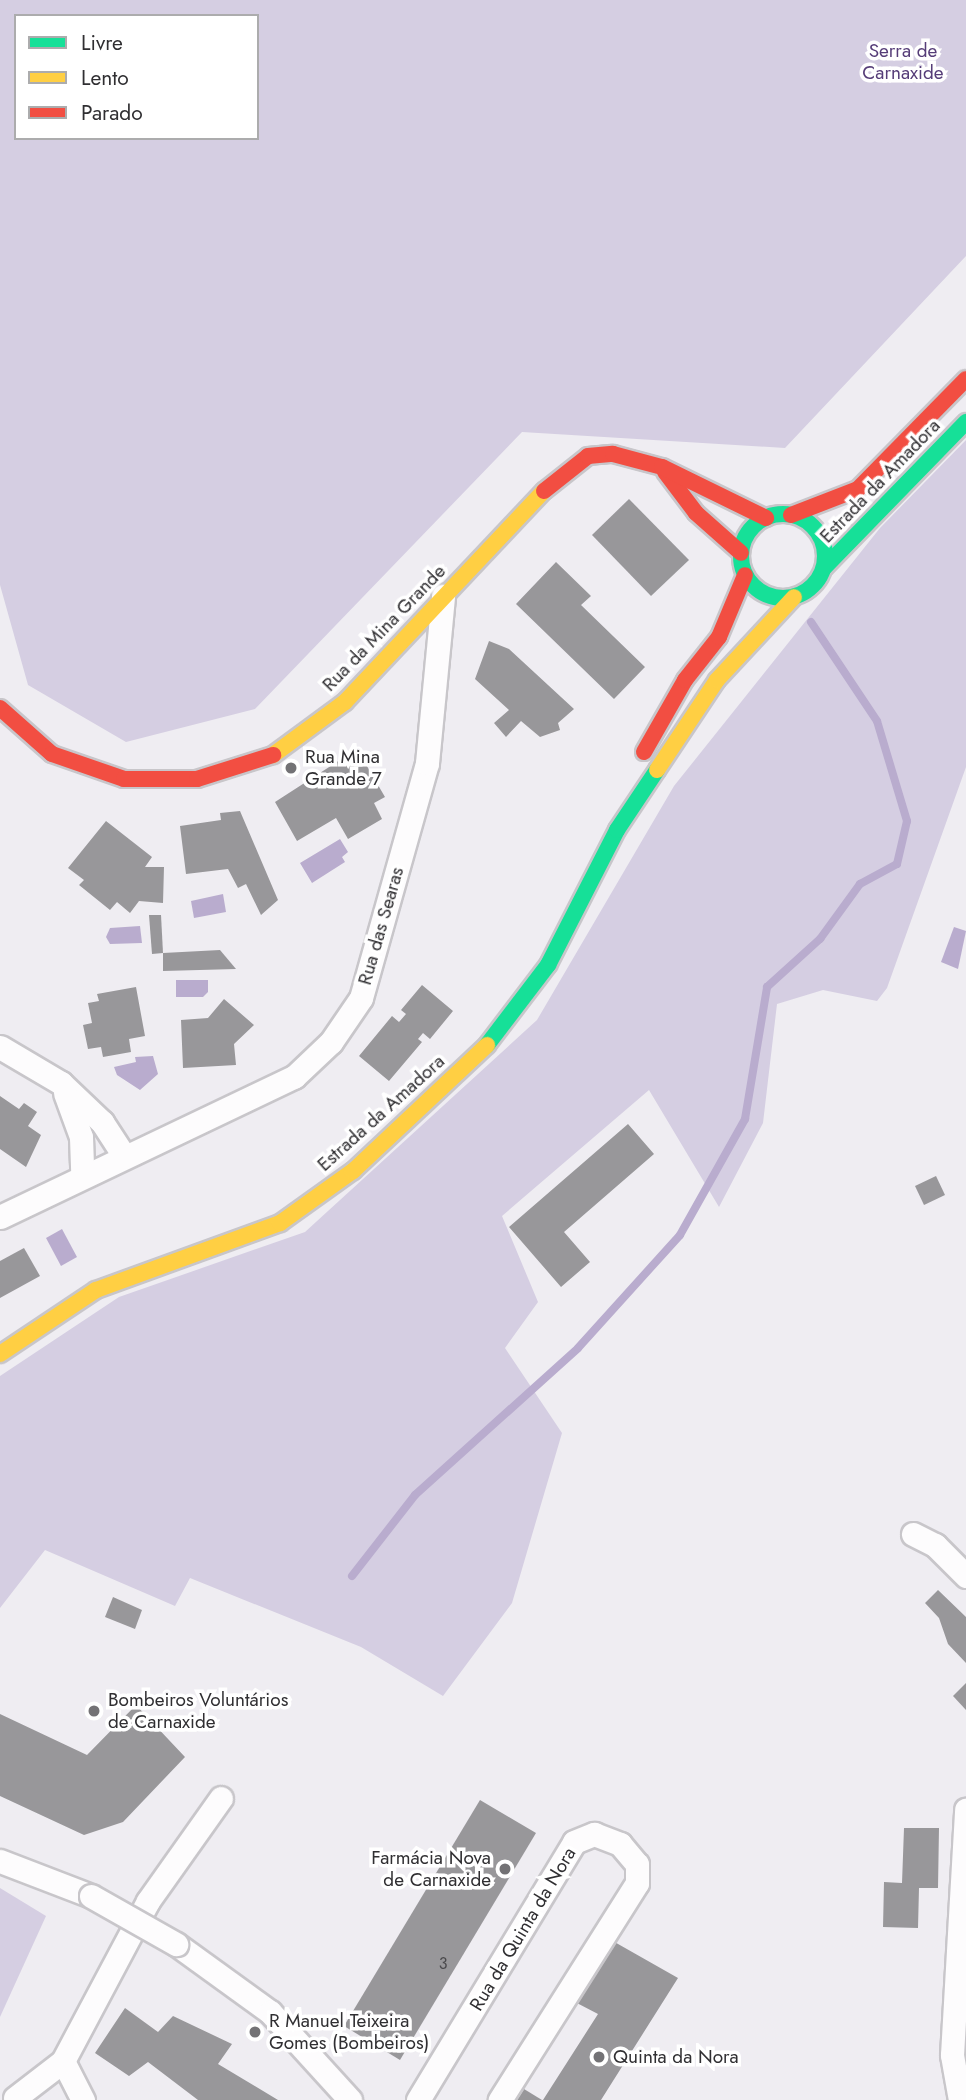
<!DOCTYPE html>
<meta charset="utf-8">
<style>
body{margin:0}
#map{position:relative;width:966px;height:2100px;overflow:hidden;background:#efedf2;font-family:Jost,sans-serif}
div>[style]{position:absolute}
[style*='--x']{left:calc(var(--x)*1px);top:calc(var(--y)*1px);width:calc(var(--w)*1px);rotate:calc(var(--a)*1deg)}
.green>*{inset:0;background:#d5cee2}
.water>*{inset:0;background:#b9acce}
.stream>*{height:8px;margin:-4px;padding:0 4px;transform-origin:4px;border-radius:4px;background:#b9acce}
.building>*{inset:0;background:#98979a}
.roads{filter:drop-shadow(2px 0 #c8c6ca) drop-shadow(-2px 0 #c8c6ca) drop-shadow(0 2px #c8c6ca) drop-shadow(0 -2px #c8c6ca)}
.street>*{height:23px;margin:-11.5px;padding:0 11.5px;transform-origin:11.5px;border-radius:11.5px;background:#fdfcfd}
.fast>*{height:16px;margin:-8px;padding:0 8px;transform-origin:8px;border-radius:8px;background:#16e098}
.fast>.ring{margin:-8px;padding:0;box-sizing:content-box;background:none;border:16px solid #16e098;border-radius:50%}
.slow>*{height:16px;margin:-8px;padding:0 8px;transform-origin:8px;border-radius:8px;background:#ffcf43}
.jam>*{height:16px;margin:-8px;padding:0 8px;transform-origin:8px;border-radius:8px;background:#f24e42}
.bridges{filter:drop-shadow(2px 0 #c8c6ca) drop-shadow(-2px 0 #c8c6ca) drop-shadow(0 2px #c8c6ca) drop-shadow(0 -2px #c8c6ca)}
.street-bridge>*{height:23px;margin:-11.5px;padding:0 11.5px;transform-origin:11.5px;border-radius:11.5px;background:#fdfcfd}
.dots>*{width:19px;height:19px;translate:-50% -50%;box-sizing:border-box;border:4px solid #fff;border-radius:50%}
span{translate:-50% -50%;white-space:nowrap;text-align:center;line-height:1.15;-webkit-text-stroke:7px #fff;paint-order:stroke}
.number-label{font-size:16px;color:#4a494c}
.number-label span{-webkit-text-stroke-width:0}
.park-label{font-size:19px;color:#563d78}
.street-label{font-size:19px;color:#302f32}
.poi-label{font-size:19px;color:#302f32}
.left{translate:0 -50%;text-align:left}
.right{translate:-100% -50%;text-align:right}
.legend{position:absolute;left:14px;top:14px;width:245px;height:126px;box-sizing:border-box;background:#fff;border:2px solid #acacad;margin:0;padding:9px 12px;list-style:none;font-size:21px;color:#302f32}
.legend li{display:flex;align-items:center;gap:14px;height:35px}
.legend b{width:35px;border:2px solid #acacad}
</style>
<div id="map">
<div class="green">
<i style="clip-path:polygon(evenodd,0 0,966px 0,966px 256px,785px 448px,522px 432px,255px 709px,126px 742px,28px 685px,0 585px,0 0,16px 16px,257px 16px,257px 138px,16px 138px,16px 16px)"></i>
<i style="clip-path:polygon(966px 440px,966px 767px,887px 988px,877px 1001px,823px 990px,777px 1004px,763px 1123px,719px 1207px,649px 1090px,502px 1216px,538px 1302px,505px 1348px,562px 1433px,512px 1603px,443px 1696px,361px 1647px,190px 1578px,175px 1606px,45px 1550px,0 1608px,0 1376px,119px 1297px,305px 1232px,537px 1020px,674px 786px,880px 528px)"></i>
<i style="clip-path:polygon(0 1888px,46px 1916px,0 2017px)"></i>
</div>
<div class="water">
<i style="clip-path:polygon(340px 839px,348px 852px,342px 857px,345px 862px,312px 883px,300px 863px)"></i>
<i style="clip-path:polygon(223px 894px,226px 912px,194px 918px,191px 901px)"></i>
<i style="clip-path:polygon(140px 926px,142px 943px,110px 944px,106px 937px,110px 928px)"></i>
<i style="clip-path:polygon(954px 927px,966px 931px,958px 969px,941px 962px)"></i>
<i style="clip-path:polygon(176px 980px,208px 980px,208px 992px,203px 997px,176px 997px)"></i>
<i style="clip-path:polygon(153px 1056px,158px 1074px,140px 1090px,117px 1075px,114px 1067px,136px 1062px,135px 1057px)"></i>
<i style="clip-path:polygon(62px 1229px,77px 1257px,61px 1266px,46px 1238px)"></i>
</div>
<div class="stream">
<i style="--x:352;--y:1576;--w:103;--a:-52.1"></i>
<i style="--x:415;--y:1495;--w:219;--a:-42"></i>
<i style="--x:578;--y:1348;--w:152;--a:-47.9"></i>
<i style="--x:680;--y:1235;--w:133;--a:-60.7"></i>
<i style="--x:745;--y:1119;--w:134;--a:-80.5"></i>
<i style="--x:767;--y:987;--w:72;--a:-42.2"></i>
<i style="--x:820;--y:939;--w:68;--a:-54"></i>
<i style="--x:860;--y:884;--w:42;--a:-28.4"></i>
<i style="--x:897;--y:864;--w:44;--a:-76.9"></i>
<i style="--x:907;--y:821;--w:104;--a:-106.7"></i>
<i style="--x:877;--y:721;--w:119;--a:-123.7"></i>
</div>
<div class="building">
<i style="clip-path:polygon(629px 499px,689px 560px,651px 596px,592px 535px)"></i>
<i style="clip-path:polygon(556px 562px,591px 596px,581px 605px,645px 667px,614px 699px,516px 604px)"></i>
<i style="clip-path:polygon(489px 641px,509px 649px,574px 709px,558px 723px,560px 730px,540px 737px,521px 721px,506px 737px,494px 723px,509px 710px,475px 679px)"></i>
<i style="clip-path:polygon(357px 749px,385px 797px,374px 803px,382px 819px,348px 839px,336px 818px,297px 841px,275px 802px)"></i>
<i style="clip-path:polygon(240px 811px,278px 900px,261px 915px,246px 884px,238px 888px,228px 869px,186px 874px,180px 826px,221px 820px,220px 813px)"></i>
<i style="clip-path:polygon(106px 821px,152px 857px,145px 867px,164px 867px,163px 903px,139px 901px,130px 913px,117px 902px,110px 910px,79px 885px,84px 880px,68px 868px)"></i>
<i style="clip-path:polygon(149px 915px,161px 915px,163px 953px,152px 954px)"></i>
<i style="clip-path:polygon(220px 950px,236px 969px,163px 971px,163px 953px)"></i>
<i style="clip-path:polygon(422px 985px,453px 1011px,430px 1039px,423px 1033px,418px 1039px,422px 1042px,389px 1081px,359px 1056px,392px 1016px,399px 1022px,406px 1014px,401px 1010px)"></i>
<i style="clip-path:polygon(136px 987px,145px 1036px,129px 1039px,131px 1052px,103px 1057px,101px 1047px,88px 1049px,83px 1025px,92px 1023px,88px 1003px,99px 1001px,97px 994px)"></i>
<i style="clip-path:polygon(224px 999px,254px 1025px,234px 1044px,236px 1065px,183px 1068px,181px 1020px,208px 1018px)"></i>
<i style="clip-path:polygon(0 1096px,19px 1109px,24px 1103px,37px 1112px,28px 1126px,41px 1135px,26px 1167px,0 1149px)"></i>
<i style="clip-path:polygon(628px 1124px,654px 1154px,564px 1232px,590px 1262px,561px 1287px,509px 1227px)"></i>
<i style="clip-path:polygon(936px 1176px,945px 1195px,924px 1205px,915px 1186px)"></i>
<i style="clip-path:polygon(24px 1248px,40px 1276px,0 1298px,0 1261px)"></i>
<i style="clip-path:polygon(938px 1590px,966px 1617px,966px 1663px,948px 1644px,939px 1618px,925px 1603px)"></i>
<i style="clip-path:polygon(113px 1597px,142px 1610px,135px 1629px,105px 1617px)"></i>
<i style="clip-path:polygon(966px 1683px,966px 1710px,953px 1696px)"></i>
<i style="clip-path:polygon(136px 1705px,185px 1757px,123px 1822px,84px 1835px,0 1796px,0 1714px,87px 1755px)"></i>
<i style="clip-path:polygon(480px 1800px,536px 1833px,400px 2060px,344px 2026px)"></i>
<i style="clip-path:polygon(904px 1828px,939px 1828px,938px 1888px,919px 1888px,918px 1928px,883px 1927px,884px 1882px,902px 1883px)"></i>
<i style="clip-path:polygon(611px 1940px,678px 1978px,601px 2100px,543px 2100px,598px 2014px,573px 2001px)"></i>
<i style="clip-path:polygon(125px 2008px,158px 2032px,173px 2016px,232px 2044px,218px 2064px,278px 2100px,198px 2100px,148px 2062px,129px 2076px,95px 2053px)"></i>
<i style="clip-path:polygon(524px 2089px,542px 2100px,517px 2100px)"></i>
</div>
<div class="roads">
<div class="street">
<i style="--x:0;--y:1047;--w:71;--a:30.5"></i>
<i style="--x:61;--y:1083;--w:57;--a:43.6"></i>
<i style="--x:102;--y:1122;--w:38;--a:57"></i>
<i style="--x:65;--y:1093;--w:47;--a:70"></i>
<i style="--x:81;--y:1137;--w:37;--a:88"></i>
<i style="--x:0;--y:1217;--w:326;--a:-25.5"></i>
<i style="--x:294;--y:1077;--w:51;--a:-43.4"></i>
<i style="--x:331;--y:1042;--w:53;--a:-55.7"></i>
<i style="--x:361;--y:998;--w:244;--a:-74.3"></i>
<i style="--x:427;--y:763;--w:168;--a:-84.5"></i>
<i style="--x:913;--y:1534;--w:25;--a:27"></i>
<i style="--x:935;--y:1545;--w:44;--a:45"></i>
<i style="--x:0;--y:1861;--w:97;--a:21"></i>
<i style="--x:176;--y:1944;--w:116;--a:35.9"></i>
<i style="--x:270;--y:2012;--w:119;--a:47.7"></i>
<i style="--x:63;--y:2061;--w:44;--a:62.9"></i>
<i style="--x:15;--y:2098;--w:61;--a:-37.6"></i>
<i style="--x:63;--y:2061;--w:181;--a:-62"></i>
<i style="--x:148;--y:1901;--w:126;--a:-54.7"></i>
<i style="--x:418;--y:2100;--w:301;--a:-58.8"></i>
<i style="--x:574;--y:1842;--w:22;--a:-22"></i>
<i style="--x:594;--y:1834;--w:28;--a:21"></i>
<i style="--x:620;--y:1844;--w:26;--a:50"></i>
<i style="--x:637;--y:1864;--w:19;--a:90"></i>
<i style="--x:637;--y:1883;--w:257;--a:122.3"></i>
<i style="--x:960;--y:2100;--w:46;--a:-100.1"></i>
<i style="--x:952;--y:2055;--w:246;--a:-86.7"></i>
</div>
<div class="fast">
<i class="ring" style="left:741px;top:514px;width:68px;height:68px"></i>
<i style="--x:824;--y:568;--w:204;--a:-45.8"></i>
<i style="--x:487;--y:1045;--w:101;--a:-52.7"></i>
<i style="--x:548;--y:965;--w:152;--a:-62.9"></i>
<i style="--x:617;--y:830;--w:72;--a:-56.3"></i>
</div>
<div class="slow">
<i style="--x:273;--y:755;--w:89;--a:-36.4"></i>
<i style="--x:345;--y:702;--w:290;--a:-46.7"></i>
<i style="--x:657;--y:770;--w:108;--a:-56.3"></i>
<i style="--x:717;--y:680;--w:113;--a:-47.1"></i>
<i style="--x:0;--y:1354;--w:115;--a:-33.7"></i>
<i style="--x:96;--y:1290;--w:196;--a:-20"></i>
<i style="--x:280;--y:1223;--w:90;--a:-35.5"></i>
<i style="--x:353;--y:1171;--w:184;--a:-43.2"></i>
</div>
<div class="jam">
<i style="--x:665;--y:472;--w:51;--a:52.9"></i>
<i style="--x:696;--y:513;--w:60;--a:41.6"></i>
<i style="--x:544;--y:491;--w:56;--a:-38.5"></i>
<i style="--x:588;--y:456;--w:25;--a:-5"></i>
<i style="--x:613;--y:454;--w:51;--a:14.9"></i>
<i style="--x:662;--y:467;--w:116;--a:26.1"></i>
<i style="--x:791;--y:515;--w:72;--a:-21.2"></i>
<i style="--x:858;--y:489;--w:154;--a:-45.5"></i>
<i style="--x:0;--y:708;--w:69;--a:41.5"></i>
<i style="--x:52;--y:754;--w:76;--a:19.1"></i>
<i style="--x:124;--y:779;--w:73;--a:0"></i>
<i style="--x:197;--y:779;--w:80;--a:-17.5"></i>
<i style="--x:644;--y:752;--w:83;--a:-60.3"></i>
<i style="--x:685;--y:680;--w:55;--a:-51.7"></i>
<i style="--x:719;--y:637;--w:67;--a:-67.2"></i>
</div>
</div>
<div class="bridges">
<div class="street-bridge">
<i style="--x:91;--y:1896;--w:98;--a:29.5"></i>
</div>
</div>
<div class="dots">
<i style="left:291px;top:768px;background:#737275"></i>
<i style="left:94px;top:1711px;background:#737275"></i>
<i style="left:505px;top:1869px;background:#737275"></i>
<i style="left:255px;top:2032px;background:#737275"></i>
<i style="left:599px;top:2057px;background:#737275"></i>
</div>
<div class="number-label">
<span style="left:443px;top:1964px">3</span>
</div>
<div class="park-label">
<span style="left:903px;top:62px">Serra de<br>Carnaxide</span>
</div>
<div class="street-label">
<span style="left:880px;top:481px;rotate:-46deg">Estrada da Amadora</span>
<span style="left:384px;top:628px;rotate:-46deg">Rua da Mina Grande</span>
<span style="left:381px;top:926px;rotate:-74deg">Rua das Searas</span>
<span style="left:381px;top:1113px;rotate:-42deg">Estrada da Amadora</span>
<span style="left:523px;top:1929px;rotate:-59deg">Rua da Quinta da Nora</span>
</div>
<div class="poi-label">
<span class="left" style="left:305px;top:768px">Rua Mina<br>Grande 7</span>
<span class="left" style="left:108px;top:1711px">Bombeiros Voluntários<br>de Carnaxide</span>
<span class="right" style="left:491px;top:1869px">Farmácia Nova<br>de Carnaxide</span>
<span class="left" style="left:269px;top:2032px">R Manuel Teixeira<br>Gomes (Bombeiros)</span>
<span class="left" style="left:613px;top:2057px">Quinta da Nora</span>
</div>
<ul class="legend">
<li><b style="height:9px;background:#16e098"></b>Livre</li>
<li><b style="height:9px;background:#ffcf43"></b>Lento</li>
<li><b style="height:9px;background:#f24e42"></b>Parado</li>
</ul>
</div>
